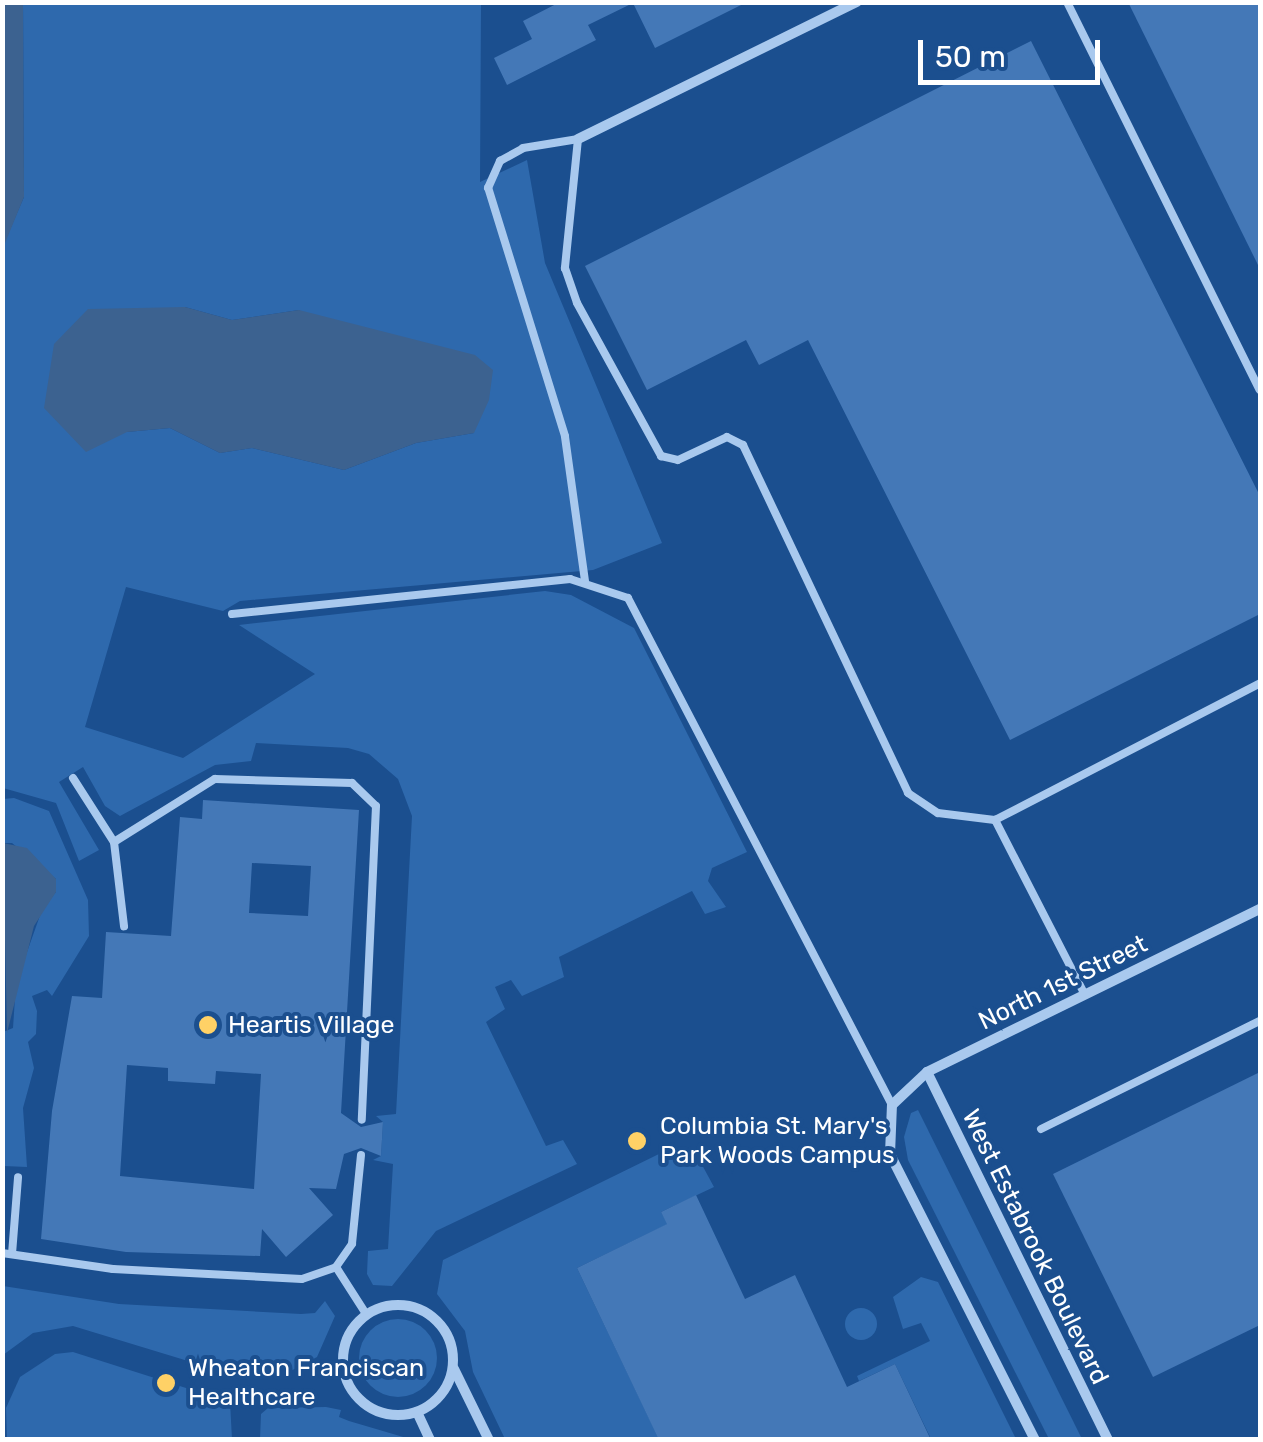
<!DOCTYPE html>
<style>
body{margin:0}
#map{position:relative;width:1263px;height:1442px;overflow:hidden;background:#1b4f8f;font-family:Rubik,sans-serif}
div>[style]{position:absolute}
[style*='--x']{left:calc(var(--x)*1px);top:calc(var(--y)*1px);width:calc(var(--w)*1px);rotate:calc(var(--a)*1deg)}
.green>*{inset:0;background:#2e69ad}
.round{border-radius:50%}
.water>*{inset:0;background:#3c6290}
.building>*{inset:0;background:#4478b7}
.lane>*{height:8px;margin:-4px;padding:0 4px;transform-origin:4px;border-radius:4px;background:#a9c9ee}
.street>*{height:10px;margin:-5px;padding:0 5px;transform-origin:5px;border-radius:5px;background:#a9c9ee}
.street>.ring{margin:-5px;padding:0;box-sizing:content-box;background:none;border:10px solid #a9c9ee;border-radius:50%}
.dots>*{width:28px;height:28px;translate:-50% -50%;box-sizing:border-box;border:5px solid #1b4f8f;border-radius:50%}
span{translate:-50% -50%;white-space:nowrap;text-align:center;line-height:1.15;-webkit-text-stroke:8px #1b4f8f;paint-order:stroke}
.street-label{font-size:25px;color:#fff}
.poi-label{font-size:25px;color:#fff}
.left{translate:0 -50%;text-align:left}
.frame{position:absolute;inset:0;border:5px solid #fff;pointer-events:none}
.scale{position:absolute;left:918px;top:40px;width:182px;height:45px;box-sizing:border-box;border:5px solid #fff;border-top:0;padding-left:12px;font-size:30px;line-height:35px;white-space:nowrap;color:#fff;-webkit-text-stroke:8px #1b4f8f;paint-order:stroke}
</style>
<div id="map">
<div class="green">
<i style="clip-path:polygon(evenodd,23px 3px,481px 3px,480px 182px,527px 160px,545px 263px,662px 543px,593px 570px,240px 601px,223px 611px,126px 587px,85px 727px,183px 758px,315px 674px,239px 625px,545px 591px,571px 595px,634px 628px,747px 852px,712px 868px,708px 881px,726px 907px,705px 914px,692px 891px,559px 957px,564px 977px,522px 996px,511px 980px,495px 987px,505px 1009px,486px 1022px,546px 1146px,563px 1140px,577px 1164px,436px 1231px,392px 1286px,373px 1285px,367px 1274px,368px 1251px,388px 1249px,393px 1164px,373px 1160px,381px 1156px,383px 1122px,376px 1116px,396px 1114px,412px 816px,398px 779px,369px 754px,348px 748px,256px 743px,251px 761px,215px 765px,120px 816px,105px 806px,83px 767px,59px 782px,99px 850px,79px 861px,56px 803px,3px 788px,2px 248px,24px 197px,23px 3px,185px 307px,232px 320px,299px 310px,474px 433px,416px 443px,344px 470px,252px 448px,220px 453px,170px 428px,127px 432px,185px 307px)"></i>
<i style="clip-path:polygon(14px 798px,49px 811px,88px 900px,89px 936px,52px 996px,47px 990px,32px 996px,37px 1011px,36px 1034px,28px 1042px,34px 1068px,23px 1108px,27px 1167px,4px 1166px,3px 1186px,3px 1032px,13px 1028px,16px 983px,43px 907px,56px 892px,56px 879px,12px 843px,3px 843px,3px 799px)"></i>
<i style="clip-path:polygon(918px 1110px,1082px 1439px,1049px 1439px,908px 1160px,904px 1137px,911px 1113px)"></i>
<i style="clip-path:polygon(684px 1151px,701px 1163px,714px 1187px,661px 1212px,668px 1224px,577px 1268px,659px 1439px,505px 1439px,473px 1372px,465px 1331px,437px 1294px,443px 1260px,663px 1152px)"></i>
<i style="clip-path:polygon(921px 1277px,938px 1282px,1016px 1439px,931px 1439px,895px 1364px,859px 1381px,857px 1376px,930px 1341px,921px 1323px,903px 1329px,893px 1297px)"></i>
<i style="clip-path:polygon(3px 1286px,119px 1304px,301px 1314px,315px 1313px,325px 1301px,335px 1316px,317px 1357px,285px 1374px,234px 1375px,73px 1326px,33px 1333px,3px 1355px)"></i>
<i class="round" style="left:845px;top:1308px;width:32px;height:32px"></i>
<i class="round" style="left:359px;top:1319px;width:78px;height:78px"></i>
<i style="clip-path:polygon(73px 1352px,230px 1402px,232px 1439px,7px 1439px,6px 1408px,20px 1377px,55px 1354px)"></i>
<i style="clip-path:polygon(326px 1407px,341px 1410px,339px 1417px,349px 1421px,410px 1439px,260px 1439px,261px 1414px,268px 1408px)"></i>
</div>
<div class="water">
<i style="clip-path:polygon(3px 2px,23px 3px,24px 197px,3px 248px)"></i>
<i style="clip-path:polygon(185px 307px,232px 320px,299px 310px,475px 355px,493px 370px,489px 400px,474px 433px,416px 443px,344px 470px,252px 448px,220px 453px,170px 428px,127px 432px,86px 452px,44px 408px,54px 344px,88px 309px)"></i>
<i style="clip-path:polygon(3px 843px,27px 848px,56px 879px,56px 892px,34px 926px,7px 1033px)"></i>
</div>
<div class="building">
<i style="clip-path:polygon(560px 2px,747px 2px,655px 48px,633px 3px,588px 25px,596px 40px,507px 85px,494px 58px,532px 39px,523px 21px)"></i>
<i style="clip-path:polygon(1128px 2px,1260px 2px,1260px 269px)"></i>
<i style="clip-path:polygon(1031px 41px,1260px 496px,1260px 614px,1010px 740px,808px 340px,759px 365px,746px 340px,647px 390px,585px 266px)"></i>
<i style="clip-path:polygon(evenodd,203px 800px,359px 810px,341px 1113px,361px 1127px,383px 1122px,381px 1156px,361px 1148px,344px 1154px,336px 1189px,309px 1188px,333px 1215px,286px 1257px,262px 1229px,260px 1256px,126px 1252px,41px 1239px,52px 1111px,72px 996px,102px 998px,106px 932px,171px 936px,180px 817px,202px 819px,203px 800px,252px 863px,311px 866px,308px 916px,249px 913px,252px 863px,203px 800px,127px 1065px,168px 1068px,168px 1081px,215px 1084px,216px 1071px,261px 1074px,254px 1189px,120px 1176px,127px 1065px)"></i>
<i style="clip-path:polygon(1260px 1072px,1260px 1325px,1153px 1377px,1053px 1174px)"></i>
<i style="clip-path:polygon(696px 1195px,745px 1299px,795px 1275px,847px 1387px,895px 1364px,931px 1440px,659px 1440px,577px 1268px,667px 1224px,661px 1212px)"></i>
</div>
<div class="lane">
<i style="--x:1067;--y:2;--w:433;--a:63.6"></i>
<i style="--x:585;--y:581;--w:146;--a:-97.9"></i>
<i style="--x:565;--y:436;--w:260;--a:-107.2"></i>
<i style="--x:488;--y:188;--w:30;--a:-66"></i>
<i style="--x:500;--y:161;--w:26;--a:-29"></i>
<i style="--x:523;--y:148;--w:56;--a:-9.3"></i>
<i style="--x:578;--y:139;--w:130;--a:95.8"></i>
<i style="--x:565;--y:268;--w:37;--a:71"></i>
<i style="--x:577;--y:303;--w:175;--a:61.2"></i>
<i style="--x:661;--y:456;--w:17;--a:13"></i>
<i style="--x:678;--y:460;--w:54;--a:-25.1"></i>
<i style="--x:727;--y:437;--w:18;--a:27"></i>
<i style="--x:743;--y:445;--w:385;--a:64.6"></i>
<i style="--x:908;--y:793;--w:36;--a:34"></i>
<i style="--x:938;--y:813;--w:57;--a:7"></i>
<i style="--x:232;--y:614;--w:340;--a:-5.9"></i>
<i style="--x:570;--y:579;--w:61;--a:18.1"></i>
<i style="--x:628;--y:598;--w:572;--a:62.49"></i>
<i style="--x:73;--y:778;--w:76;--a:57.4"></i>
<i style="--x:114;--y:842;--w:85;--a:83.2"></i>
<i style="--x:114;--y:842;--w:119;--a:-32"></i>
<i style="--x:215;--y:779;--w:137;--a:1.7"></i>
<i style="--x:352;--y:783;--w:33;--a:44"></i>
<i style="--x:376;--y:806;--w:314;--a:92.6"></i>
<i style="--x:1085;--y:995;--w:197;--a:-117.2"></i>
<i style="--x:995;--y:820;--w:298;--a:-27.3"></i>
<i style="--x:1041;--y:1129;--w:244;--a:-26.3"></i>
<i style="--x:361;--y:1155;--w:89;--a:95.8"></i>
<i style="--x:352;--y:1244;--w:28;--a:125"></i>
<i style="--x:336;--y:1267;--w:56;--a:57.4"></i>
<i style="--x:2;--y:1253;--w:112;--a:8.2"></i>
<i style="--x:113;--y:1269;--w:189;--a:3"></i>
<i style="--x:302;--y:1279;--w:36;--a:-19"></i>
<i style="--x:12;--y:1254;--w:77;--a:-85.5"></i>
</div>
<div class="street">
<i style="--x:578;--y:139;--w:311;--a:-26.2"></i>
<i style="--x:927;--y:1072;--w:410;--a:63.8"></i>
<i class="ring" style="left:343px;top:1305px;width:100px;height:100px"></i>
<i style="--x:454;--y:1369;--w:79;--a:63.8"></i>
<i style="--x:417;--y:1412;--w:31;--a:65"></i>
<i style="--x:1035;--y:1440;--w:321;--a:-116.9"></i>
<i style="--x:890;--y:1154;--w:49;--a:-87.7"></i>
<i style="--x:892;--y:1105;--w:48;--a:-43.3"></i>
<i style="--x:927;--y:1072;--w:371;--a:-26.1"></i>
</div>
<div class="dots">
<i style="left:208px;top:1025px;background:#ffd166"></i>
<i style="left:637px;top:1141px;background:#ffd166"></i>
<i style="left:166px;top:1383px;background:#ffd166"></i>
</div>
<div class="street-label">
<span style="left:1063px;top:983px;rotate:-26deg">North 1st Street</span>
<span style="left:1035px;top:1247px;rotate:64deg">West Estabrook Boulevard</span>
</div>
<div class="poi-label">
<span class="left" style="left:228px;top:1025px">Heartis Village</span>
<span class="left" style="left:660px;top:1141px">Columbia St. Mary's<br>Park Woods Campus</span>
<span class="left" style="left:188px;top:1383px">Wheaton Franciscan<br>Healthcare</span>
</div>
<div class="frame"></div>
<div class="scale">50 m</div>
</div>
